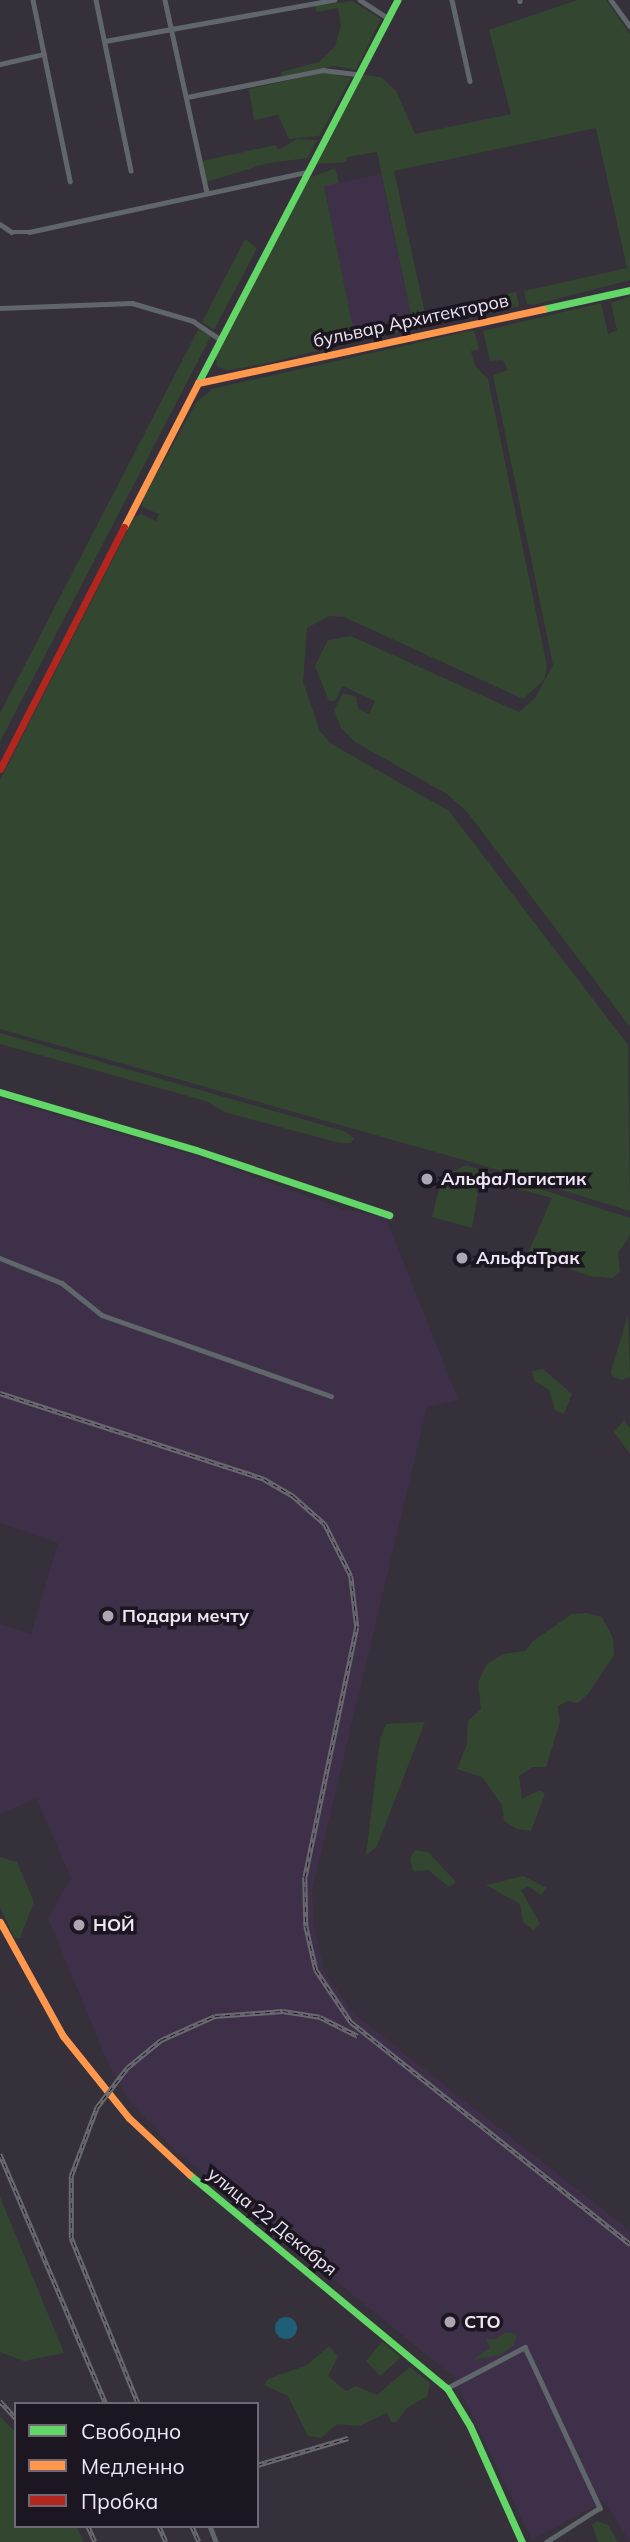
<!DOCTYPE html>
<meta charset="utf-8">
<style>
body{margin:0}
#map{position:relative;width:630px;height:2542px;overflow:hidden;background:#36303b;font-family:Mulish,sans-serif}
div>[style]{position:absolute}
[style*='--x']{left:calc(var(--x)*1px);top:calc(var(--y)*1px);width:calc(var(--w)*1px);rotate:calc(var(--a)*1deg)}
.built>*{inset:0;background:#3f3049}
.green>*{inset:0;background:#334630}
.water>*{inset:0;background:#1f5e77}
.round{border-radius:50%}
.street>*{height:4.5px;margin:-2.25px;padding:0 2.25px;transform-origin:2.25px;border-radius:2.25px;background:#60676b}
.fast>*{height:7px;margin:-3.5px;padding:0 3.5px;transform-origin:3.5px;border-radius:3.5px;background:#63d668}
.slow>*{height:7px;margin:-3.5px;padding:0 3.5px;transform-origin:3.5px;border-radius:3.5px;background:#ff974d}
.jam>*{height:7px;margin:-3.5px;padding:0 3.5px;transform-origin:3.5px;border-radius:3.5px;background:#b3261e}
.rail>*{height:4.5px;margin-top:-2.25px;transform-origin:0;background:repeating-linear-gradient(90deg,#1c1620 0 5px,#69696f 0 10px);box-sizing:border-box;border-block:2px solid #69696f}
.dots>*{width:19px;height:19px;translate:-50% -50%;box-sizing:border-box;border:4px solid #1c1620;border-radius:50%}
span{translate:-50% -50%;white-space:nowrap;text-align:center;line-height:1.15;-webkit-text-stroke:7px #1c1620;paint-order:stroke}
.street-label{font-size:18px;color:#eee6f4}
.poi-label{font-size:18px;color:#eee6f4;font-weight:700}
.left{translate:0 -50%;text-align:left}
.legend{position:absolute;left:14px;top:2402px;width:245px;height:126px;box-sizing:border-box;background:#1c1620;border:2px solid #706975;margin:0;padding:9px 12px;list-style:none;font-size:21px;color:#eee6f4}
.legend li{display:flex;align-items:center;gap:14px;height:35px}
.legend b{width:35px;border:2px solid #706975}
</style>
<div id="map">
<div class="built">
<i style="clip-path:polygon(381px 174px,411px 316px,353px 328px,324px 186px)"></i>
<i style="clip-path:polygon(0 1099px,196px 1156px,342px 1209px,386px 1218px,458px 1400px,427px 1407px,312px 1891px,314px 1924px,324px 1971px,354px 2014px,630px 2231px,630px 2542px,604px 2501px,532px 2540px,454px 2377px,175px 2150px,127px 2098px,106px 2058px,48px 1918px,71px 1878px,36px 1798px,0 1814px,0 1624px,31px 1634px,58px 1543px,0 1523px)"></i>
</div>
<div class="green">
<i style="clip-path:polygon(577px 0,606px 0,630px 34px,630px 280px,533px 305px,527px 304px,524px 291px,627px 268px,596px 128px,394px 171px,425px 313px,516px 292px,519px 306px,376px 338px,374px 333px,413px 325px,377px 152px,347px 157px,346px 162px,317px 164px,363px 75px,381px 77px,396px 91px,415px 134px,511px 114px,489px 30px)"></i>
<i style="clip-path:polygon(352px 1px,381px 19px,356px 70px,334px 66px,282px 76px,281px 72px,319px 62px,335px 46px,341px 26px,338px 8px,317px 12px,315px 6px)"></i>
<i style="clip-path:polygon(325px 72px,351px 78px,319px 136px,289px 139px,278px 115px,254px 120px,249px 89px)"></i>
<i style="clip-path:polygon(297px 139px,317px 140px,308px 158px,268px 163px,206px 182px,202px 161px,276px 145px,278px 150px)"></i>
<i style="clip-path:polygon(335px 168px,339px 183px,324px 186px,355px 337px,366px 338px,269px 363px,229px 370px,217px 367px,216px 357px,309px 178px)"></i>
<i style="clip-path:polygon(245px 239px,257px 248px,214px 330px,202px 322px)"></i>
<i style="clip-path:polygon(630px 296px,630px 1027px,468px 813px,447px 794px,355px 742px,341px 728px,334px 710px,343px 693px,356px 697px,358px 708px,369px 714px,375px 701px,342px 686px,336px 700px,329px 701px,315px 666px,328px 640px,351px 636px,519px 712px,535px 698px,553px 665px,493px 375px,508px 370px,503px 360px,490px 361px,483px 331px,601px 303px,608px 334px,617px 330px,611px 303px)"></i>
<i style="clip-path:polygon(199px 328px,211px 336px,0 742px,0 713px)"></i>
<i style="clip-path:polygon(474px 330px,479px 349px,471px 351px,475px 366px,488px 379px,547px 666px,544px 680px,523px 699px,344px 617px,329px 616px,307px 628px,303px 682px,320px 731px,330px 743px,449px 811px,628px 1045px,630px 1211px,471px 1162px,0 1029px,0 780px,134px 518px,141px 514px,156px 521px,159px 514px,142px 507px,143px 499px,196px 403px,212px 389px)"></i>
<i style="clip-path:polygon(0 1033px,344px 1131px,354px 1138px,351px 1143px,340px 1143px,224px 1112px,206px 1101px,0 1044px)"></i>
<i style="clip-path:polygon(466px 1165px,630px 1218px,630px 1235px,618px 1253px,620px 1272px,613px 1278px,589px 1276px,528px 1253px,552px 1198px,453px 1172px)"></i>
<i style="clip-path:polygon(442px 1178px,474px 1187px,478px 1193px,472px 1228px,432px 1217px)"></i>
<i style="clip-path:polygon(628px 1315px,630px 1377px,622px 1380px,612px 1376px,611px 1371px)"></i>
<i style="clip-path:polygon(543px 1369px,572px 1394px,564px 1414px,555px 1410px,549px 1390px,534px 1380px,532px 1371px)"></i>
<i style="clip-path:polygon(624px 1420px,630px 1428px,630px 1454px,614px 1432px)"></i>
<i style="clip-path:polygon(586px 1613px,602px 1617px,613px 1638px,614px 1655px,588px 1694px,578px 1703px,568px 1701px,558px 1706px,560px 1722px,546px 1767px,532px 1767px,519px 1776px,522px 1799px,540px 1790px,545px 1794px,531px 1831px,517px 1829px,504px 1821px,502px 1805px,482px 1777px,457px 1769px,467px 1744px,468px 1721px,481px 1709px,478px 1682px,487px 1664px,503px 1654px,525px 1651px,533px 1641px,572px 1614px)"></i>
<i style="clip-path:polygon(425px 1722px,377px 1846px,366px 1856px,380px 1739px,386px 1724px)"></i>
<i style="clip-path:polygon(415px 1850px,428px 1852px,456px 1882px,449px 1887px,428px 1870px,413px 1871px,410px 1858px)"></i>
<i style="clip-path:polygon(0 1857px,17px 1862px,34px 1902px,20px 1938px,14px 1938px,0 1907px)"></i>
<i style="clip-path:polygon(523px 1876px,547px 1888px,541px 1895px,528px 1886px,521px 1890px,540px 1924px,533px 1930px,523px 1922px,520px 1904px,486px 1885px)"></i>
<i style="clip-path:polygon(0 2197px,64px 2353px,24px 2361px,0 2352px)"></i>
<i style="clip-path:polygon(506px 2332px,517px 2334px,514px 2345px,500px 2355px,472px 2360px,490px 2348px,486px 2339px,496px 2339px)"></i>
<i style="clip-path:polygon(382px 2342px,401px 2357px,380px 2376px,366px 2361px)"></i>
<i style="clip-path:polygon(329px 2346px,338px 2356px,328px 2376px,346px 2391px,356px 2386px,377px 2395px,410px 2367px,430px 2383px,427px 2397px,408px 2407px,396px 2422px,391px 2422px,387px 2413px,359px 2426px,337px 2424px,321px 2438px,308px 2436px,288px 2396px,264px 2385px,268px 2379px,307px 2365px)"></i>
<i style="clip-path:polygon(0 2416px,16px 2433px,16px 2526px,76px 2526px,84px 2542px,0 2542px)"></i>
<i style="clip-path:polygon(597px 2521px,608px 2525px,618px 2542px,598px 2542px,592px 2525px)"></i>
</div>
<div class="water">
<i class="round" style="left:275px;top:2317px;width:22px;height:22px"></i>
</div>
<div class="street">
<i style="--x:33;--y:0;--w:185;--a:78.4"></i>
<i style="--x:96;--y:0;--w:174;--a:78.4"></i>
<i style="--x:165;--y:0;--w:197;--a:77.7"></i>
<i style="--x:360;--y:0;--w:33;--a:33"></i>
<i style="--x:452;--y:0;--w:83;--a:77.5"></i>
<i style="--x:520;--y:0;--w:1;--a:90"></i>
<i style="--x:611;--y:0;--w:32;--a:54"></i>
<i style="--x:105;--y:41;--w:233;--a:-10.2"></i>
<i style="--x:0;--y:64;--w:45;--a:-12.8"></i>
<i style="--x:187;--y:97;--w:139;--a:-11.2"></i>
<i style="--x:323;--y:70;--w:34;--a:7"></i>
<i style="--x:0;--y:224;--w:14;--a:34"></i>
<i style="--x:12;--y:232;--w:17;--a:0"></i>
<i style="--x:29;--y:232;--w:284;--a:-12.2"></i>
<i style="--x:0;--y:308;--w:132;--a:-2.2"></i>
<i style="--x:132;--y:303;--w:64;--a:16.4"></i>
<i style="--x:193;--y:321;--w:32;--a:34"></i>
<i style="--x:0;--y:1258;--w:67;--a:22"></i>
<i style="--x:62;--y:1283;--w:51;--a:38.7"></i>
<i style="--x:102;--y:1315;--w:243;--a:19.5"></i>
<i style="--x:447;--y:2388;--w:88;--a:-27.7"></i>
<i style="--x:525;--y:2347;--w:178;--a:65"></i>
<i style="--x:600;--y:2508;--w:63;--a:147.3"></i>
<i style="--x:210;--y:2526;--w:17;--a:69"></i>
</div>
<div class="fast">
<i style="--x:543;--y:309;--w:89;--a:-12.3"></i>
<i style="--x:198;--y:383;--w:432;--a:-62.5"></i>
<i style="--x:0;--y:1092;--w:204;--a:16.5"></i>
<i style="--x:196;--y:1150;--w:204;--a:18.6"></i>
<i style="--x:190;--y:2175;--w:334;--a:39.7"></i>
<i style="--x:447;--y:2388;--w:44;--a:58.8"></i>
<i style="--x:470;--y:2426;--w:127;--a:65.9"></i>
</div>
<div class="slow">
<i style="--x:124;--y:527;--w:162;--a:-62.8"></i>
<i style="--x:198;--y:383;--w:353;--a:-12.1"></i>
<i style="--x:0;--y:1922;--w:130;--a:61.1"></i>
<i style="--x:63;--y:2036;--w:105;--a:51.2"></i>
<i style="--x:129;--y:2118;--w:83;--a:43.1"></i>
</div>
<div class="jam">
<i style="--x:0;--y:769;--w:272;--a:-62.9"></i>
</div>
<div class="rail">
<i style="--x:0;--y:1393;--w:278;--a:18"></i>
<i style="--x:264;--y:1479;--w:34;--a:30"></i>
<i style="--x:293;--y:1496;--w:43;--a:41.2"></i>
<i style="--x:325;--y:1524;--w:58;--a:63.4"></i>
<i style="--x:351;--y:1576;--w:51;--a:83.3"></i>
<i style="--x:357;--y:1627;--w:255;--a:101.7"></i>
<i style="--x:305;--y:1877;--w:49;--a:88.8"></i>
<i style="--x:306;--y:1926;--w:45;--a:77.2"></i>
<i style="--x:316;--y:1970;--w:63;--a:56.1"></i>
<i style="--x:351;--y:2022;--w:357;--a:38.5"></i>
<i style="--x:0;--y:2154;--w:272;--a:67"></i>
<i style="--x:0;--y:2401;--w:23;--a:47"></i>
<i style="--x:138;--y:2404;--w:179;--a:-112"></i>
<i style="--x:71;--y:2238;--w:62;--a:-90"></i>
<i style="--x:71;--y:2176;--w:74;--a:-69.4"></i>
<i style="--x:97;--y:2107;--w:49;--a:-52.4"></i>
<i style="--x:127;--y:2068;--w:44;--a:-39.5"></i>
<i style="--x:161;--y:2040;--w:59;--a:-24"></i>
<i style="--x:215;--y:2016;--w:68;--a:-4.2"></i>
<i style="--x:283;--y:2011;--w:37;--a:9"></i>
<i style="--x:320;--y:2017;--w:42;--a:26.6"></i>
<i style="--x:257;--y:2465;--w:95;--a:-16.5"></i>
<i style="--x:88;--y:2526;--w:17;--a:66"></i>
<i style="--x:159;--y:2526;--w:17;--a:66"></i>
<i style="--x:192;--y:2526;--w:17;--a:66"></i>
</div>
<div class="dots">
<i style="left:427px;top:1179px;background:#aea6b3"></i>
<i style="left:462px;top:1258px;background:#aea6b3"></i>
<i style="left:108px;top:1616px;background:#aea6b3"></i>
<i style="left:79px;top:1925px;background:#aea6b3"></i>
<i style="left:450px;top:2322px;background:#aea6b3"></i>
</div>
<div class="street-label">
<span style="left:411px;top:321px;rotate:-12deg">бульвар Архитекторов</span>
<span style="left:272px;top:2222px;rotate:39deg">улица 22 Декабря</span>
</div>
<div class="poi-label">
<span class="left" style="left:441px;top:1179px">АльфаЛогистик</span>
<span class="left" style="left:476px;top:1258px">АльфаТрак</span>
<span class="left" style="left:122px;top:1616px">Подари мечту</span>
<span class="left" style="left:93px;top:1925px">НОЙ</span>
<span class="left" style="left:464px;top:2322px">СТО</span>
</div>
<ul class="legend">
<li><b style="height:9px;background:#63d668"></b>Свободно</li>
<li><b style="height:9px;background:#ff974d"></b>Медленно</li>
<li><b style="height:9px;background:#b3261e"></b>Пробка</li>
</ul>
</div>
